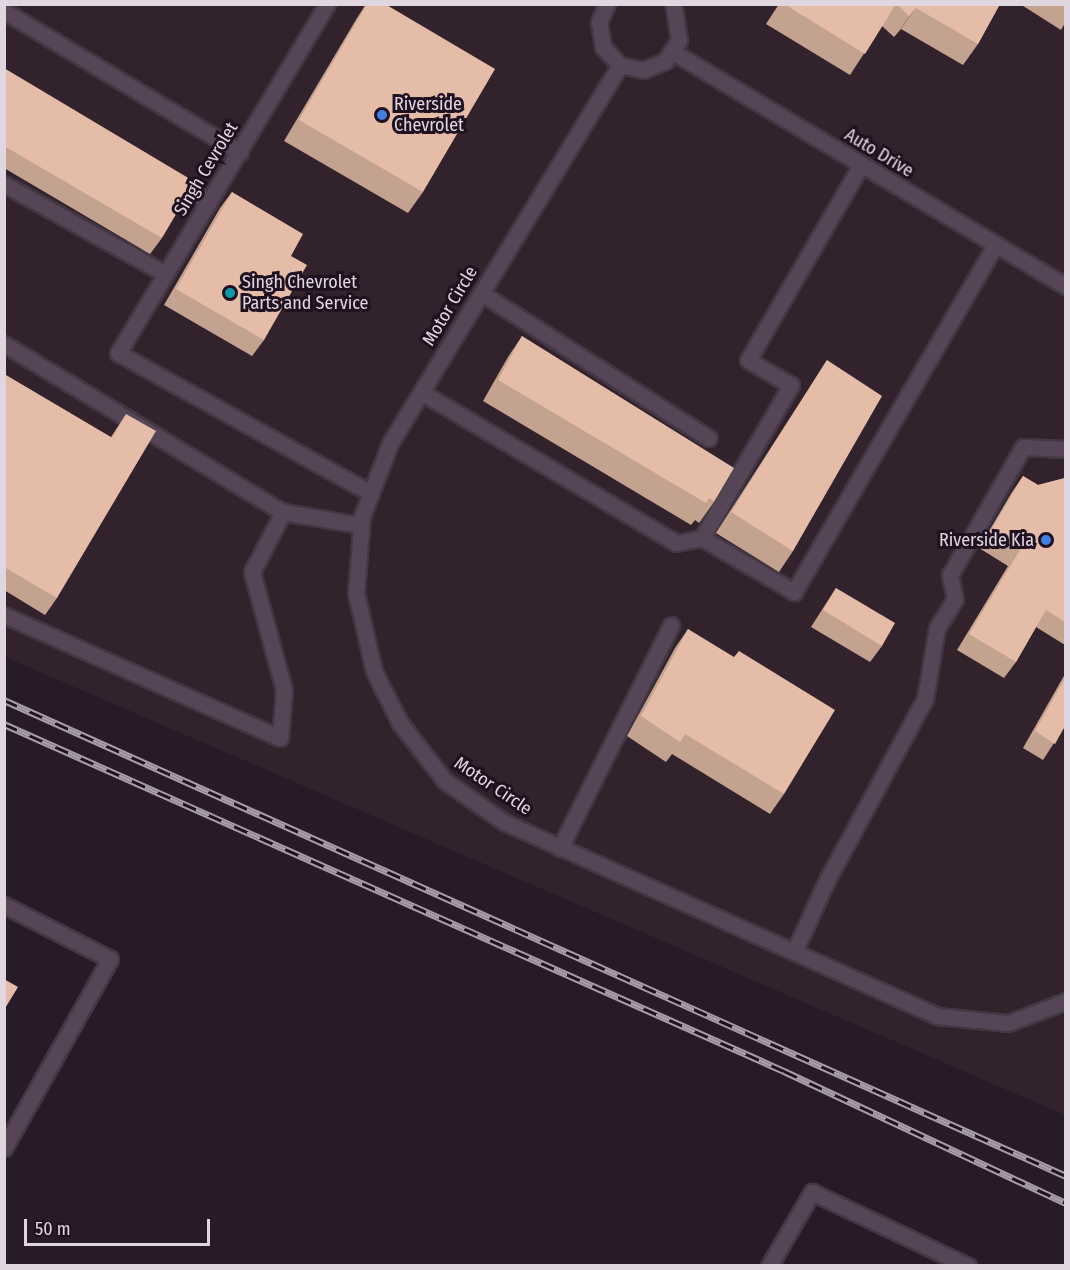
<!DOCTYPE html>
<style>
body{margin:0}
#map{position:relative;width:1070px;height:1270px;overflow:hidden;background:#291a29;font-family:"Fira Sans Condensed",sans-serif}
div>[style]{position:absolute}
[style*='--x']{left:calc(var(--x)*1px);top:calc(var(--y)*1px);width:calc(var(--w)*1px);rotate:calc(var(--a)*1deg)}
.commercial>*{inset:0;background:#32222c}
.roads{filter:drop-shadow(2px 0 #433743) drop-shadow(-2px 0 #433743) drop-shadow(0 2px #433743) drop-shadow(0 -2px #433743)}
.minor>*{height:15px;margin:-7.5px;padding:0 7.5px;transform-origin:7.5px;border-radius:7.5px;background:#564556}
.rail>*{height:7px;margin-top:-3.5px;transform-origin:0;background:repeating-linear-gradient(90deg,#1f1120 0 14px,#a79ca7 0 28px);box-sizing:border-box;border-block:2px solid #a79ca7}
.wall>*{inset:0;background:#c4a290}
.shaded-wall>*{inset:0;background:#a08475}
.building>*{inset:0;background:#e4bca7}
.dots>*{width:16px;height:16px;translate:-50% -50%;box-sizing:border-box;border:3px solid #1f1120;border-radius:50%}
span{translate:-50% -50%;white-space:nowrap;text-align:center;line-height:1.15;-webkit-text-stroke:6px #1f1120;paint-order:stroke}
.poi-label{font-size:18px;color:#e0d6e0}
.left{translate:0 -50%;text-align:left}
.right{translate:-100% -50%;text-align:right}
.street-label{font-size:18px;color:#e0d6e0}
.frame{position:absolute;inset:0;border:6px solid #e0d6e0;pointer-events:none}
.scale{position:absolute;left:24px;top:1219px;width:186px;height:27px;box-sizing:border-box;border:3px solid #e0d6e0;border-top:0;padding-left:8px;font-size:18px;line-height:21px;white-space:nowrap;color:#e0d6e0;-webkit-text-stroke:4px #1f1120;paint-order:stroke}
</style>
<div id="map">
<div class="commercial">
<i style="clip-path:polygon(5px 5px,1065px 5px,1065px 1115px,5px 657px)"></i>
</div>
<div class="roads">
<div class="minor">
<i style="--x:327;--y:4;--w:407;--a:120.9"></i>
<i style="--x:118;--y:353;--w:289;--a:29"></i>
<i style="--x:607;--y:4;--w:20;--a:114"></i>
<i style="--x:599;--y:22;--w:25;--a:81"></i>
<i style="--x:603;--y:47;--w:25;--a:47"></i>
<i style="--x:620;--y:65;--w:24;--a:12"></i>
<i style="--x:643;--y:70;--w:24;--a:-22"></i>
<i style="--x:665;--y:61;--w:25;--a:-56"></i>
<i style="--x:679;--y:40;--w:36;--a:-99"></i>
<i style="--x:4;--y:11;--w:275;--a:30.9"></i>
<i style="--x:673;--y:52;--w:457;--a:30.8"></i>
<i style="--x:620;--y:65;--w:440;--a:121.3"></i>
<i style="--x:391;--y:441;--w:80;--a:111.1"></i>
<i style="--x:362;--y:516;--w:77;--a:94.5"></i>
<i style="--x:356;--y:593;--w:80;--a:77"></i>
<i style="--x:374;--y:671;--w:58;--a:63.4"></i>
<i style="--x:400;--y:723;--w:73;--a:52.2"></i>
<i style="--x:445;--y:781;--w:72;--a:34.8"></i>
<i style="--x:504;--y:822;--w:474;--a:24.1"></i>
<i style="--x:937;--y:1016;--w:71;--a:5.6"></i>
<i style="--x:1008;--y:1023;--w:62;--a:-20.8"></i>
<i style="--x:861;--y:165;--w:225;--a:120.1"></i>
<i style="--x:748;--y:360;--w:50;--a:30.2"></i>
<i style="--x:791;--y:385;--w:177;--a:120.2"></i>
<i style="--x:702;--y:538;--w:107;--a:30.4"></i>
<i style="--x:794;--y:592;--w:402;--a:-59.9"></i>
<i style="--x:174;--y:181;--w:41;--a:31"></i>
<i style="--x:4;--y:184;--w:185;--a:29.1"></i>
<i style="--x:481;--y:293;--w:270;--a:32.5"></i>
<i style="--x:4;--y:344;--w:326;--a:31.1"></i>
<i style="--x:283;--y:512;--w:79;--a:9.5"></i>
<i style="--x:421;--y:392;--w:296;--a:30.6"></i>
<i style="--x:676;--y:543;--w:26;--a:-11"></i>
<i style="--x:4;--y:615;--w:302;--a:24"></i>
<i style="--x:280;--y:738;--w:48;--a:-85.2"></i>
<i style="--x:284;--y:690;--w:122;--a:-105.2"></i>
<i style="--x:252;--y:572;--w:68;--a:-62.7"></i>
<i style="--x:560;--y:848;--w:249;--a:-63.5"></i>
<i style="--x:4;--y:905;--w:119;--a:27"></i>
<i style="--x:110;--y:959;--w:217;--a:119.3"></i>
<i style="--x:794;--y:952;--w:79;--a:-65.4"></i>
<i style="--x:827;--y:880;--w:206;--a:-61.6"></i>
<i style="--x:925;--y:699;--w:72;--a:-80.4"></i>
<i style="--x:937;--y:628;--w:34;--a:-58"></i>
<i style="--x:955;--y:599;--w:25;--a:-102"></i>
<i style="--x:950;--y:575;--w:147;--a:-60.3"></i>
<i style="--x:1023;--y:447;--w:43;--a:2.7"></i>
<i style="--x:769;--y:1266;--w:86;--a:-59.8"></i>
<i style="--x:812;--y:1192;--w:173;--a:25.4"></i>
</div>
</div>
<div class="rail">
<i style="--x:4;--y:700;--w:1164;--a:24.14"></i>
<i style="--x:4;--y:724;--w:854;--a:23.98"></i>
<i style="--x:784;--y:1071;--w:311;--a:25.1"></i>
</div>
<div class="wall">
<i style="clip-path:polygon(366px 4px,385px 4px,423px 192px,408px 213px,284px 141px,357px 18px)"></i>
<i style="clip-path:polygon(779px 4px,1000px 4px,978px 44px,963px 65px,901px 29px,894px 37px,882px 26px,850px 75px,766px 24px)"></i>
<i style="clip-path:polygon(1020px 4px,1065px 4px,1065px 23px,1061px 30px)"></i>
<i style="clip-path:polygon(4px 68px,162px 238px,150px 254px,4px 168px)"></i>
<i style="clip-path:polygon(232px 192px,291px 256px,264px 340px,252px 356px,164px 305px,220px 208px)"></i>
<i style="clip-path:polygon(522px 336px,714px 502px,699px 523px,695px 520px,691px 525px,483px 401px,508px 357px)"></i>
<i style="clip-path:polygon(827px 360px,793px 551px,779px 572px,716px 533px,813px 382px)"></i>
<i style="clip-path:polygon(4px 374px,111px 437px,126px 414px,57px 598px,45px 615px,4px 590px)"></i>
<i style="clip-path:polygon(1023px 476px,1038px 485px,1065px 478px,1065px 645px,1036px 627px,1016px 662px,1004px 678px,957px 650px,1008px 566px,979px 548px,1012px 492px)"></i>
<i style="clip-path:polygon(836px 588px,882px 646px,870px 662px,811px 627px,825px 605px)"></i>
<i style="clip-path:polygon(688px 629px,784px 794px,770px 814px,672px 754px,666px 762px,627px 736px,675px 648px)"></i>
<i style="clip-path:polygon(1065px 674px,1065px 726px,1043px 760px,1023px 748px)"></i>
</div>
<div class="shaded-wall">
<i style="clip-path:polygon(916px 8px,901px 29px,894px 37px,909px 16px)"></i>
</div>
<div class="building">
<i style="clip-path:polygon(367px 4px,385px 4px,495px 69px,423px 192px,299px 120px)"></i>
<i style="clip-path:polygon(784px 4px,896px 4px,865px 54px)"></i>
<i style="clip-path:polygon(897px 4px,1000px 4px,978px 44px,916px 8px,909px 16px)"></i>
<i style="clip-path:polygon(4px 68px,195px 182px,162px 238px,4px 146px)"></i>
<i style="clip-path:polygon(232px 192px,303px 234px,291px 256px,307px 265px,264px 340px,176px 289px)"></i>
<i style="clip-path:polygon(522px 336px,734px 468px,714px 502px,709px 498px,706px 503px,498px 380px)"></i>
<i style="clip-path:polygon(827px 360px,882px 396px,793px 551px,731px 512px)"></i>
<i style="clip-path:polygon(4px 374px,112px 438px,126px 414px,156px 431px,57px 598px,4px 567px)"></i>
<i style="clip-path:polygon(1023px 476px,1038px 485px,1065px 478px,1065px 622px,1046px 610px,1016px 662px,969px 634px,1020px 550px,990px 532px)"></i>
<i style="clip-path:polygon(836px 588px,895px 623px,882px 646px,823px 610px)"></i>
<i style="clip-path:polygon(688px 629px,734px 657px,739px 651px,835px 710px,784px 794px,685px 734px,680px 742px,641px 716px)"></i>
<i style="clip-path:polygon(1065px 678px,1065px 726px,1055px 744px,1035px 731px)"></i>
<i style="clip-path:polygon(4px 979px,18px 987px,4px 1010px)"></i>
</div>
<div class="dots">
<i style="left:382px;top:115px;background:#3f7fe0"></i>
<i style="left:230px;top:293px;background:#0f9aa8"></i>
<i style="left:1046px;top:540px;background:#3f7fe0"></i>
</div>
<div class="poi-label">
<span class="left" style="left:394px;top:115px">Riverside<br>Chevrolet</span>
<span class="left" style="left:242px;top:293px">Singh Chevrolet<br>Parts and Service</span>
<span class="right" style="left:1034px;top:540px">Riverside Kia</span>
</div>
<div class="street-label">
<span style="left:879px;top:153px;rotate:31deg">Auto Drive</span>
<span style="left:206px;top:169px;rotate:-59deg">Singh Cevrolet</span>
<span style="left:450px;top:306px;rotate:-59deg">Motor Circle</span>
<span style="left:493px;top:786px;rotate:34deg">Motor Circle</span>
</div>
<div class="frame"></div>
<div class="scale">50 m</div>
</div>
